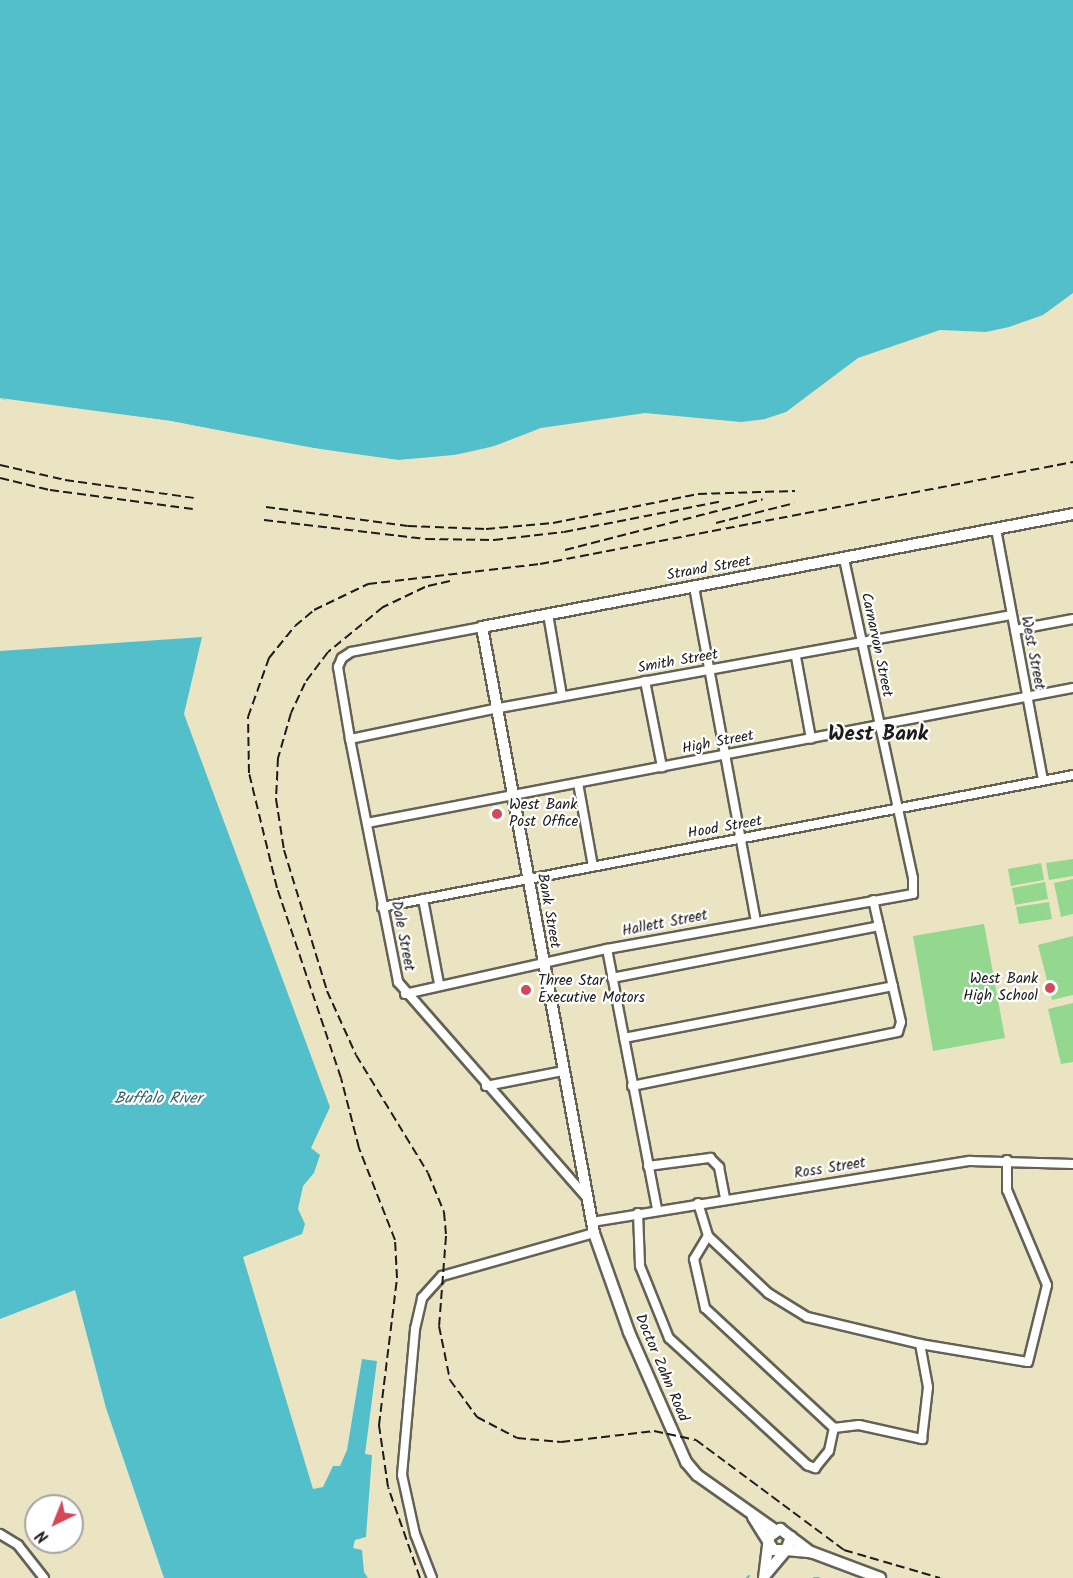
<!DOCTYPE html>
<style>
body{margin:0}
#map{position:relative;width:1073px;height:1578px;overflow:hidden;background:#ebe4c3;font-family:Kalam,sans-serif}
div>[style]{position:absolute}
[style*='--x']{left:calc(var(--x)*1px);top:calc(var(--y)*1px);width:calc(var(--w)*1px);rotate:calc(var(--a)*1deg)}
.green>*{inset:0;background:#94d78f}
.water>*{inset:0;background:#52bfcb}
.pier>*{inset:0;background:#ebe4c3}
.stream>*{height:2px;margin:-1px;padding:0 1px;transform-origin:1px;border-radius:1px;background:#52bfcb}
.roads{filter:drop-shadow(2px 0 #646256) drop-shadow(-2px 0 #646256) drop-shadow(0 2px #646256) drop-shadow(0 -2px #646256)}
.street>*{height:8px;margin:-4px;padding:0 4px;transform-origin:4px;border-radius:4px;background:#fff}
.secondary>*{height:10px;margin:-5px;padding:0 5px;transform-origin:5px;border-radius:5px;background:#fff}
.rail>*{height:2px;margin-top:-1px;transform-origin:0;background:repeating-linear-gradient(90deg,#1c1c1c 0 9px,transparent 0 13.5px)}
.dots>*{width:16px;height:16px;translate:-50% -50%;box-sizing:border-box;border:3px solid #fff;border-radius:50%}
span{translate:-50% -50%;white-space:nowrap;text-align:center;line-height:1.15;-webkit-text-stroke:4.5px #fff;paint-order:stroke}
.street-label{font-size:15px;color:#1c1c1c}
.poi-label{font-size:15px;color:#1c1c1c}
.left{translate:0 -50%;text-align:left}
.right{translate:-100% -50%;text-align:right}
.water-label{font-size:16px;color:#34656b;font-style:italic}
.district-label{font-size:21px;color:#1c1c1c;font-weight:700}
.north{position:absolute;left:24px;top:1494px;width:60px;height:60px;box-sizing:border-box;background:#fff;border:2px solid #a4a4a4;border-radius:50%;rotate:223deg;font-size:16px;font-weight:700;line-height:24px;text-align:center;color:#1c1c1c}
.north::after{content:'';display:block;margin:auto;width:21px;height:27px;background:#d1495b;clip-path:polygon(50% 0,100% 100%,50% 72%,0 100%)}
</style>
<div id="map">
<div class="green">
<i style="clip-path:polygon(1073px 859px,1073px 876px,1049px 880px,1046px 863px)"></i>
<i style="clip-path:polygon(1041px 863px,1044px 880px,1011px 886px,1008px 869px)"></i>
<i style="clip-path:polygon(1073px 879px,1073px 914px,1061px 917px,1054px 883px)"></i>
<i style="clip-path:polygon(1045px 882px,1048px 899px,1015px 905px,1012px 888px)"></i>
<i style="clip-path:polygon(1049px 902px,1052px 919px,1019px 924px,1016px 907px)"></i>
<i style="clip-path:polygon(984px 924px,1005px 1038px,933px 1051px,913px 936px)"></i>
<i style="clip-path:polygon(1073px 936px,1073px 995px,1052px 1000px,1038px 945px)"></i>
<i style="clip-path:polygon(1073px 1003px,1073px 1062px,1061px 1064px,1048px 1009px)"></i>
</div>
<div class="water">
<i style="clip-path:polygon(0 0,1073px 0,1073px 293px,1043px 315px,1009px 327px,986px 332px,940px 330px,858px 358px,786px 412px,765px 419px,741px 422px,645px 413px,541px 428px,504px 444px,437px 459px,398px 460px,340px 453px,170px 421px,5px 400px,0 398px)"></i>
<i style="clip-path:polygon(202px 637px,184px 714px,330px 1107px,311px 1148px,320px 1155px,314px 1173px,303px 1186px,298px 1209px,305px 1224px,302px 1234px,243px 1257px,313px 1489px,323px 1487px,333px 1466px,340px 1466px,347px 1450px,362px 1359px,377px 1361px,365px 1454px,372px 1455px,366px 1537px,355px 1540px,353px 1548px,362px 1550px,364px 1572px,368px 1578px,164px 1578px,106px 1408px,75px 1290px,0 1319px,0 651px)"></i>
</div>
<div class="pier">
<i style="clip-path:polygon(0 398px,171px 421px,285px 444px,398px 460px,476px 453px,541px 428px,549px 430px,476px 456px,398px 463px,285px 447px,170px 424px,28px 407px)"></i>
</div>
<div class="stream">
<i style="--x:747;--y:1578;--w:3;--a:-45"></i>
<i style="--x:814;--y:1578;--w:5;--a:0"></i>
</div>
<div class="roads">
<div class="street">
<i style="--x:996;--y:529;--w:256;--a:79.4"></i>
<i style="--x:694;--y:587;--w:340;--a:79.5"></i>
<i style="--x:548;--y:614;--w:83;--a:80.3"></i>
<i style="--x:482;--y:627;--w:133;--a:169.2"></i>
<i style="--x:351;--y:652;--w:11;--a:146"></i>
<i style="--x:342;--y:658;--w:10;--a:114"></i>
<i style="--x:338;--y:667;--w:73;--a:80.5"></i>
<i style="--x:350;--y:739;--w:248;--a:78.8"></i>
<i style="--x:398;--y:982;--w:287;--a:48.8"></i>
<i style="--x:1015;--y:630;--w:59;--a:-10.7"></i>
<i style="--x:796;--y:657;--w:83;--a:79.6"></i>
<i style="--x:645;--y:681;--w:88;--a:78.8"></i>
<i style="--x:350;--y:739;--w:152;--a:-11.8"></i>
<i style="--x:499;--y:708;--w:520;--a:-10.29"></i>
<i style="--x:578;--y:783;--w:84;--a:79.8"></i>
<i style="--x:367;--y:823;--w:719;--a:-10.83"></i>
<i style="--x:423;--y:899;--w:86;--a:79.3"></i>
<i style="--x:382;--y:907;--w:703;--a:-10.81"></i>
<i style="--x:607;--y:949;--w:265;--a:79.1"></i>
<i style="--x:612;--y:978;--w:272;--a:-11"></i>
<i style="--x:405;--y:994;--w:207;--a:-12.6"></i>
<i style="--x:607;--y:949;--w:311;--a:-10.2"></i>
<i style="--x:913;--y:894;--w:16;--a:-90"></i>
<i style="--x:913;--y:878;--w:325;--a:-102.2"></i>
<i style="--x:624;--y:1038;--w:274;--a:-10.9"></i>
<i style="--x:486;--y:1086;--w:78;--a:-11"></i>
<i style="--x:632;--y:1086;--w:271;--a:-11.5"></i>
<i style="--x:898;--y:1032;--w:10;--a:-73"></i>
<i style="--x:901;--y:1022;--w:125;--a:-102.9"></i>
<i style="--x:648;--y:1166;--w:63;--a:-7.4"></i>
<i style="--x:710;--y:1158;--w:13;--a:45"></i>
<i style="--x:719;--y:1167;--w:33;--a:79"></i>
<i style="--x:698;--y:1203;--w:34;--a:73"></i>
<i style="--x:708;--y:1236;--w:83;--a:43.5"></i>
<i style="--x:768;--y:1293;--w:46;--a:31.6"></i>
<i style="--x:807;--y:1317;--w:116;--a:13.4"></i>
<i style="--x:920;--y:1344;--w:109;--a:9.5"></i>
<i style="--x:1028;--y:1362;--w:79;--a:-76.1"></i>
<i style="--x:1047;--y:1285;--w:103;--a:-112.8"></i>
<i style="--x:1007;--y:1190;--w:30;--a:-90"></i>
<i style="--x:638;--y:1213;--w:53;--a:87.8"></i>
<i style="--x:640;--y:1266;--w:78;--a:68.1"></i>
<i style="--x:669;--y:1338;--w:188;--a:42.6"></i>
<i style="--x:807;--y:1465;--w:9;--a:21"></i>
<i style="--x:815;--y:1468;--w:22;--a:-51"></i>
<i style="--x:829;--y:1451;--w:24;--a:-78"></i>
<i style="--x:834;--y:1428;--w:176;--a:-137.1"></i>
<i style="--x:705;--y:1308;--w:50;--a:-102.7"></i>
<i style="--x:694;--y:1259;--w:27;--a:-59"></i>
<i style="--x:592;--y:1222;--w:383;--a:-9.2"></i>
<i style="--x:970;--y:1161;--w:103;--a:1.7"></i>
<i style="--x:834;--y:1428;--w:25;--a:-7"></i>
<i style="--x:859;--y:1425;--w:65;--a:12.5"></i>
<i style="--x:922;--y:1439;--w:52;--a:-83.4"></i>
<i style="--x:928;--y:1387;--w:44;--a:-100.5"></i>
<i style="--x:0;--y:1534;--w:21;--a:31"></i>
<i style="--x:18;--y:1545;--w:42;--a:51.8"></i>
<i style="--x:432;--y:1578;--w:47;--a:-111.1"></i>
<i style="--x:415;--y:1534;--w:60;--a:-102.4"></i>
<i style="--x:402;--y:1475;--w:147;--a:-84.9"></i>
<i style="--x:415;--y:1329;--w:32;--a:-77"></i>
<i style="--x:422;--y:1298;--w:30;--a:-48"></i>
<i style="--x:442;--y:1276;--w:158;--a:-15.8"></i>
</div>
<div class="secondary">
<i style="--x:753;--y:1517;--w:39;--a:58"></i>
<i style="--x:774;--y:1550;--w:12;--a:0"></i>
<i style="--x:786;--y:1550;--w:14;--a:-69"></i>
<i style="--x:775;--y:1530;--w:95;--a:-144.8"></i>
<i style="--x:697;--y:1475;--w:17;--a:-130"></i>
<i style="--x:686;--y:1462;--w:142;--a:-113.7"></i>
<i style="--x:629;--y:1332;--w:105;--a:-109.5"></i>
<i style="--x:594;--y:1233;--w:616;--a:-100.47"></i>
<i style="--x:482;--y:627;--w:602;--a:-10.82"></i>
<i style="--x:766;--y:1574;--w:31;--a:-50"></i>
<i style="--x:786;--y:1550;--w:25;--a:5"></i>
<i style="--x:764;--y:1578;--w:41;--a:-83"></i>
<i style="--x:769;--y:1537;--w:14;--a:-36"></i>
<i style="--x:780;--y:1529;--w:39;--a:37"></i>
<i style="--x:811;--y:1552;--w:74;--a:20.6"></i>
</div>
</div>
<div class="rail">
<i style="--x:0;--y:465;--w:67;--a:13"></i>
<i style="--x:65;--y:480;--w:130;--a:7.9"></i>
<i style="--x:0;--y:478;--w:51;--a:13.5"></i>
<i style="--x:50;--y:490;--w:144;--a:7.6"></i>
<i style="--x:266;--y:507;--w:143;--a:7.6"></i>
<i style="--x:408;--y:526;--w:78;--a:2.2"></i>
<i style="--x:486;--y:529;--w:67;--a:-5.1"></i>
<i style="--x:553;--y:523;--w:148;--a:-11.3"></i>
<i style="--x:698;--y:494;--w:97;--a:-1.8"></i>
<i style="--x:264;--y:520;--w:163;--a:6.7"></i>
<i style="--x:426;--y:539;--w:68;--a:0.8"></i>
<i style="--x:494;--y:540;--w:70;--a:-6.5"></i>
<i style="--x:564;--y:532;--w:162;--a:-11"></i>
<i style="--x:716;--y:523;--w:81;--a:-14.2"></i>
<i style="--x:565;--y:550;--w:204;--a:-14.4"></i>
<i style="--x:450;--y:581;--w:26;--a:167"></i>
<i style="--x:425;--y:587;--w:47;--a:154.5"></i>
<i style="--x:383;--y:607;--w:71;--a:140.7"></i>
<i style="--x:328;--y:652;--w:39;--a:127"></i>
<i style="--x:305;--y:683;--w:33;--a:115"></i>
<i style="--x:291;--y:713;--w:47;--a:106.1"></i>
<i style="--x:278;--y:758;--w:41;--a:92.8"></i>
<i style="--x:276;--y:799;--w:52;--a:81.1"></i>
<i style="--x:284;--y:850;--w:147;--a:73"></i>
<i style="--x:327;--y:991;--w:70;--a:65.6"></i>
<i style="--x:356;--y:1055;--w:138;--a:58.6"></i>
<i style="--x:428;--y:1173;--w:42;--a:67.7"></i>
<i style="--x:444;--y:1212;--w:24;--a:85"></i>
<i style="--x:446;--y:1236;--w:90;--a:94.4"></i>
<i style="--x:439;--y:1326;--w:55;--a:78.5"></i>
<i style="--x:450;--y:1380;--w:46;--a:53.9"></i>
<i style="--x:477;--y:1417;--w:45;--a:27.7"></i>
<i style="--x:517;--y:1438;--w:44;--a:5.2"></i>
<i style="--x:561;--y:1442;--w:94;--a:-6.7"></i>
<i style="--x:654;--y:1431;--w:43;--a:12.1"></i>
<i style="--x:696;--y:1440;--w:184;--a:36.6"></i>
<i style="--x:844;--y:1550;--w:100;--a:16.3"></i>
<i style="--x:420;--y:1578;--w:96;--a:-109.4"></i>
<i style="--x:388;--y:1487;--w:63;--a:-98.3"></i>
<i style="--x:379;--y:1425;--w:148;--a:-83"></i>
<i style="--x:397;--y:1278;--w:38;--a:-93"></i>
<i style="--x:395;--y:1240;--w:99;--a:-111.4"></i>
<i style="--x:359;--y:1148;--w:72;--a:-104.4"></i>
<i style="--x:341;--y:1078;--w:200;--a:-108.6"></i>
<i style="--x:277;--y:888;--w:118;--a:-103.7"></i>
<i style="--x:249;--y:773;--w:56;--a:-91"></i>
<i style="--x:248;--y:717;--w:63;--a:-70.4"></i>
<i style="--x:269;--y:658;--w:41;--a:-50.9"></i>
<i style="--x:295;--y:626;--w:25;--a:-40"></i>
<i style="--x:314;--y:610;--w:60;--a:-25.7"></i>
<i style="--x:368;--y:584;--w:173;--a:-6.6"></i>
<i style="--x:540;--y:564;--w:543;--a:-10.83"></i>
</div>
<div class="dots">
<i style="left:497px;top:814px;background:#d1495b"></i>
<i style="left:1050px;top:988px;background:#d1495b"></i>
<i style="left:526px;top:990px;background:#d1495b"></i>
</div>
<div class="street-label">
<span style="left:709px;top:569px;rotate:-10deg">Strand Street</span>
<span style="left:876px;top:645px;rotate:78deg">Carnarvon Street</span>
<span style="left:1032px;top:653px;rotate:79deg">West Street</span>
<span style="left:678px;top:662px;rotate:-10deg">Smith Street</span>
<span style="left:718px;top:743px;rotate:-11deg">High Street</span>
<span style="left:725px;top:828px;rotate:-10deg">Hood Street</span>
<span style="left:548px;top:911px;rotate:80deg">Bank Street</span>
<span style="left:665px;top:924px;rotate:-11deg">Hallett Street</span>
<span style="left:402px;top:936px;rotate:79deg">Dale Street</span>
<span style="left:830px;top:1169px;rotate:-9deg">Ross Street</span>
<span style="left:661px;top:1368px;rotate:67deg">Doctor Zahn Road</span>
</div>
<div class="poi-label">
<span class="left" style="left:509px;top:814px">West Bank<br>Post Office</span>
<span class="right" style="left:1038px;top:988px">West Bank<br>High School</span>
<span class="left" style="left:538px;top:990px">Three Star<br>Executive Motors</span>
</div>
<div class="water-label">
<span style="left:158px;top:1099px">Buffalo River</span>
</div>
<div class="district-label">
<span style="left:878px;top:735px">West Bank</span>
</div>
<div class="north">N</div>
</div>
